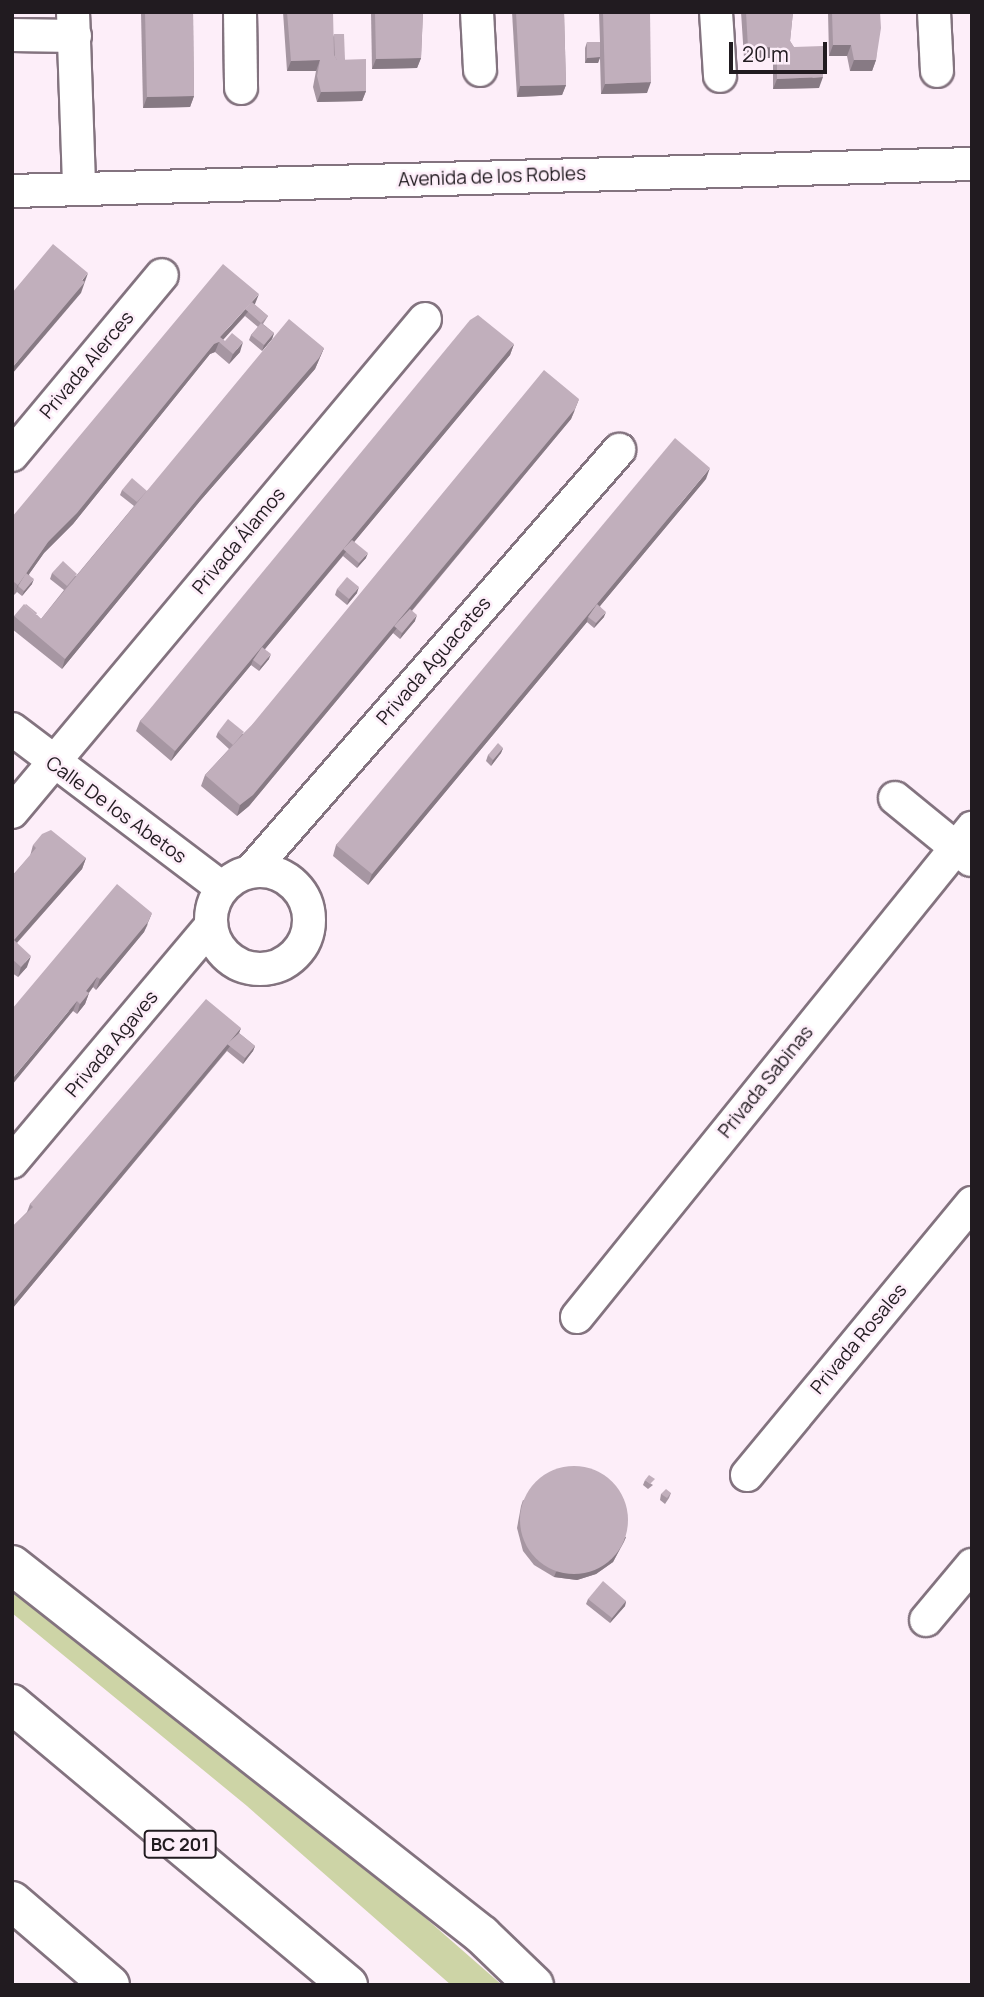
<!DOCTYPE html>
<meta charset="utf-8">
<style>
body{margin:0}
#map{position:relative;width:984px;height:1997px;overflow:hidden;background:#fdeef9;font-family:Manrope,sans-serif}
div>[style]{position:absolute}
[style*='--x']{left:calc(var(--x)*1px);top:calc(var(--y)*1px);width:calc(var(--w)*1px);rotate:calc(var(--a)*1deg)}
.green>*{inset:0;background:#cdd4a6}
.roads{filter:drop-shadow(2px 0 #83737f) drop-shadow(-2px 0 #83737f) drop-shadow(0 2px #83737f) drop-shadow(0 -2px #83737f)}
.minor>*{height:32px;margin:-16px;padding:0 16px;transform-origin:16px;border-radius:16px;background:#fff}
.minor>.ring{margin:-16px;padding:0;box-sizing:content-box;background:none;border:32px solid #fff;border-radius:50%}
.trunk>*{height:38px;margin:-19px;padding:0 19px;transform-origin:19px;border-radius:19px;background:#fff}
.wall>*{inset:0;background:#a696a2}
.shaded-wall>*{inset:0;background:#877a84}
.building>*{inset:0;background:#c1afbc}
.round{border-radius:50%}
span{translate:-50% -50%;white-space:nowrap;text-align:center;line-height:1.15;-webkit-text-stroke:5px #fdeef9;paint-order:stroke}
.shield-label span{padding:2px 5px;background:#fdeef9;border:2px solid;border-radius:5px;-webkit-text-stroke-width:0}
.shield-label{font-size:18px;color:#211b20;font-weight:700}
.street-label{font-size:19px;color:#211b20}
.frame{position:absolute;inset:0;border:14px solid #211b20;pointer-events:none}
.scale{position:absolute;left:729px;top:42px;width:98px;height:32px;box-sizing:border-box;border:4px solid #211b20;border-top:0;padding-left:9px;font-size:21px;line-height:24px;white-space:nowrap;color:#211b20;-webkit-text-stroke:5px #fdeef9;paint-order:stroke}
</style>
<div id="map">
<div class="green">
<i style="clip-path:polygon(12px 1581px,397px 1893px,502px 1985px,451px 1985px,247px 1806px,12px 1613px)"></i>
</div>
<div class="roads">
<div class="minor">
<i style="--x:73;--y:12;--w:176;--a:88"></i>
<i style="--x:240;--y:12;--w:76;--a:89.2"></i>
<i style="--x:477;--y:12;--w:58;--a:87"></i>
<i style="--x:716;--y:12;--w:64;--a:86.4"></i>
<i style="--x:934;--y:12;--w:59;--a:87.1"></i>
<i style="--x:12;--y:35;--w:63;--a:0.9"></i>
<i style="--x:12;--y:191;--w:960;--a:-1.61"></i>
<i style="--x:12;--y:455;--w:234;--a:-50.2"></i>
<i style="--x:12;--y:729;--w:263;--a:37.1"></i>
<i style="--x:895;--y:798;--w:98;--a:39.2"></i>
<i style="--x:12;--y:812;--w:643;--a:-50.05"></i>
<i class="ring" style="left:211px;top:871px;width:66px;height:66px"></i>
<i style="--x:250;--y:872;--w:561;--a:-48.83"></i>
<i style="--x:12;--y:1162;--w:309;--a:-49.9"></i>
<i style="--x:577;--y:1317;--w:629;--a:-51.07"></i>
<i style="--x:747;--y:1475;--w:353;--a:-50.4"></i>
<i style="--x:926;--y:1620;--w:72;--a:-50.1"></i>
</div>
<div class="trunk">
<i style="--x:12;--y:1565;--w:598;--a:38.21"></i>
<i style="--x:482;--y:1935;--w:72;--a:43.9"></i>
<i style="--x:12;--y:1704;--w:438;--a:39.9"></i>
<i style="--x:12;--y:1901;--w:129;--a:40.6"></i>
</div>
</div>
<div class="wall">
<i style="clip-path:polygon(141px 12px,193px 12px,194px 96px,190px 107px,143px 108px)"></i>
<i style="clip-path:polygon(283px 12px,333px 12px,333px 37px,334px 34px,345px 60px,366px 91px,362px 101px,317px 102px,313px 87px,316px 71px,287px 71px)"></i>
<i style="clip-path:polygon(371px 12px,423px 12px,421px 58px,417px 68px,372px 69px)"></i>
<i style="clip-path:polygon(512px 12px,564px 12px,566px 85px,562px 95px,517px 97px)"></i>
<i style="clip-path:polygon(599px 12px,650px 12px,647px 93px,601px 94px,600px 58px,598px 63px,585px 63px,585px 48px,587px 42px,600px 42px)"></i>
<i style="clip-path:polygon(741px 12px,793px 12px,790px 41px,819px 88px,773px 89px,773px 58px,744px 58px)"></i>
<i style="clip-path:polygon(828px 12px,880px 12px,876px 60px,872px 71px,850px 71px,847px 56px,829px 56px)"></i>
<i style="clip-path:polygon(255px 305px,268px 316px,263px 324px,274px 333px,272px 339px,262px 351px,249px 340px,251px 335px,258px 327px,245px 316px,223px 340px,240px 352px,229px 364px,215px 352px,210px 354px,73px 524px,44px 553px,29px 574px,32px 584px,22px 596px,17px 592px,14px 595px,12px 594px,12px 517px)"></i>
<i style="clip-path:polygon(514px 344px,510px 355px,354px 542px,366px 558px,357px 568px,343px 556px,265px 649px,269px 659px,259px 671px,251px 665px,171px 761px,136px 731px,140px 721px)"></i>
<i style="clip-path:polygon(324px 348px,315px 369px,200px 501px,62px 669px,12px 629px,12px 622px,14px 616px,37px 615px,41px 619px,64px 590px,50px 579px,52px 573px,76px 576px,134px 506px,120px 495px,122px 490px,147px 491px)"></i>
<i style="clip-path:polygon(575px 410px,571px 419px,412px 611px,415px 621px,400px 639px,393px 633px,249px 806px,237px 816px,201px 786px,205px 775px,229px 749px,216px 737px,218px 732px,243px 734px)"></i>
<i style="clip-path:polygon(706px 479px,600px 606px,604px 617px,594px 628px,587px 622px,368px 885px,333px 856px,336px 845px)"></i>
<i style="clip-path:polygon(337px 589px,357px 593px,347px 605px,335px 595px)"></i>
<i style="clip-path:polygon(503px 748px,501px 753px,491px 766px,486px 761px,488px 755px)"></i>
<i style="clip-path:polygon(33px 845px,86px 858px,82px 869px,17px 943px,27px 967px,18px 977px,12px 973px,12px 876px,30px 856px)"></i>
<i style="clip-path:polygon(148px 924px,144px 932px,96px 990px,93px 987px,89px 993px,85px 1004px,77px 1014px,73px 1011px,12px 1009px)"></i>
<i style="clip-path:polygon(241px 1028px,239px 1033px,255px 1046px,253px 1051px,243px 1064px,227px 1051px,12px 1309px,12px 1227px,27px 1212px,30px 1204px)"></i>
<i style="clip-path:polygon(645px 1480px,653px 1485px,648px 1489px,643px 1485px)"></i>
<i style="clip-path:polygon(671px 1493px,669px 1498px,665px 1504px,660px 1500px,661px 1494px)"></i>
<i style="clip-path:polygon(523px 1500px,626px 1537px,624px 1542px,613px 1562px,596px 1574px,577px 1580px,554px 1577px,534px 1565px,523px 1551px,517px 1528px,521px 1506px)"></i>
<i style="clip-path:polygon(588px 1599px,626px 1601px,625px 1606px,610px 1623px,586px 1604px)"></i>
</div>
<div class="shaded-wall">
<i style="clip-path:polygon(833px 45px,851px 45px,847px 56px,829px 56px)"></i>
<i style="clip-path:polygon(777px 47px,773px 58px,744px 58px,748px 48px)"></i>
<i style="clip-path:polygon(600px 57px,598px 63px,585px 63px,587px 58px)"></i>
<i style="clip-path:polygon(421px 58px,417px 68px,372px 69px,376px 59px)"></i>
<i style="clip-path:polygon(320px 60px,316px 71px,287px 71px,291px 61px)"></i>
<i style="clip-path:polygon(854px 60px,876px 60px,872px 71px,850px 71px)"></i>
<i style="clip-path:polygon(823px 77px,819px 88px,773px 89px,777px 79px)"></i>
<i style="clip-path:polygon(651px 82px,647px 93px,601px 94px,605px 84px)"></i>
<i style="clip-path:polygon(566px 85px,562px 95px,517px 97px,520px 86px)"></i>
<i style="clip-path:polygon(366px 91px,362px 101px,317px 102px,321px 92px)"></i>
<i style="clip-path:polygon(194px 96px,190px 107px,143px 108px,147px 97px)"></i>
<i style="clip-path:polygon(88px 273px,81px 293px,12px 374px,12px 368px)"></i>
<i style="clip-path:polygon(259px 294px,255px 304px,220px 343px,219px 342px,215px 352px,210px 354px,73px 524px,44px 553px,20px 587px,18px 586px,14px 595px,18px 585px,48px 542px,214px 344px)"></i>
<i style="clip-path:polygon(274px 333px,272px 339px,262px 351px,264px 345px)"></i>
<i style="clip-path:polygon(243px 342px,240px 352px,229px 364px,233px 354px)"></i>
<i style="clip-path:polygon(514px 344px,510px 355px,255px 661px,253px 660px,251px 665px,171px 761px,175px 751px)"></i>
<i style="clip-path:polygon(324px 348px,315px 369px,200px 501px,62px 669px,65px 659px,204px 491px)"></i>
<i style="clip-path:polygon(579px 399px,571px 419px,249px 806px,237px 816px,240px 805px)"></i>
<i style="clip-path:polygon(710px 468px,706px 479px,590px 618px,588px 617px,587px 622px,368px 885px,372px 874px)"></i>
<i style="clip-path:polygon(368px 553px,366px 558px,357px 568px,359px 563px)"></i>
<i style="clip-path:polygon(34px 579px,32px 584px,22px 596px,24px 591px)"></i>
<i style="clip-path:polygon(359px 587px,357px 593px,347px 605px,349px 599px)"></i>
<i style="clip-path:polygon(606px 612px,604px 617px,594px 628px,596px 623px)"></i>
<i style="clip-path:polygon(417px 615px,415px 621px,400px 639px,402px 633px)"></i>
<i style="clip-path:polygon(271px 654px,269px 659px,259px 671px,261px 666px)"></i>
<i style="clip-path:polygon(503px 748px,501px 753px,491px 766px,493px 760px)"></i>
<i style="clip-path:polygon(86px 858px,82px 869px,12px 948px,14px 940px)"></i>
<i style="clip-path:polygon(152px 913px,144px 932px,96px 990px,100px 979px)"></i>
<i style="clip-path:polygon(31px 956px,27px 967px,18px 977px,21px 967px)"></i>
<i style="clip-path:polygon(97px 977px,93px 987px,82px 1001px,86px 991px)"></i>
<i style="clip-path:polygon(89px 993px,85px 1004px,77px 1014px,80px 1004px)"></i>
<i style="clip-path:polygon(77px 1001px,73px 1011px,12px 1085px,12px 1079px)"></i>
<i style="clip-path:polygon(241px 1028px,237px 1038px,12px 1309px,12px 1303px)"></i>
<i style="clip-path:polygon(255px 1046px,253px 1051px,243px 1064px,245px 1058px)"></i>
<i style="clip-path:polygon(626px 1537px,613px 1562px,596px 1574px,577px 1580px,554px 1577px,556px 1572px)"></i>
<i style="clip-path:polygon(626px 1601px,625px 1606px,610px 1623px,612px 1618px)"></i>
</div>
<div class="building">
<i style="clip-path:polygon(145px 12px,193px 12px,194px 96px,147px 97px)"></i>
<i style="clip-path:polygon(287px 12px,333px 12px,334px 55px,337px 60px,366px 59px,366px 91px,321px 92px,317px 76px,320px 60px,291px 61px)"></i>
<i style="clip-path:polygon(375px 12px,423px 12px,421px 58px,376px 59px)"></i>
<i style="clip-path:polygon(516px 12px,564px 12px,566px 85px,520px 86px)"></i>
<i style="clip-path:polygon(603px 12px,650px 12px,651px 82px,605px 84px)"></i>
<i style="clip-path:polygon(746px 12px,793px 12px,790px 41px,794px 47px,823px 46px,823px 77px,777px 79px,777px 47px,748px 48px)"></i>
<i style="clip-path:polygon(832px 12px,880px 12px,881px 28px,876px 60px,854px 60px,851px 45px,833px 45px)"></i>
<i style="clip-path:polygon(334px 34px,344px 34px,345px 60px,337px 60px,335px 57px)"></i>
<i style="clip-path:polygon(587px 42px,600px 42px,600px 57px,587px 58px)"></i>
<i style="clip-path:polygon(53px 244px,88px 273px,82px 280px,85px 282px,12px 368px,12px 293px)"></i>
<i style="clip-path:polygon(223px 264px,259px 294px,220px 337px,225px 341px,232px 333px,243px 342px,233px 354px,219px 342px,214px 344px,77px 513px,48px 542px,18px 585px,14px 582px,12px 585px,12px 517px)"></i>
<i style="clip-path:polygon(252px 302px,268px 316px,261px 323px,245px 309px)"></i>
<i style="clip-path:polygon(478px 315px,514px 344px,175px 751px,140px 721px,470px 320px)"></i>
<i style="clip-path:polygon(289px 319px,324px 348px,319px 358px,204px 491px,65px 659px,14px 616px,24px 604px,41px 619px)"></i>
<i style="clip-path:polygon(261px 323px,274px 333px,264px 345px,251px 335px)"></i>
<i style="clip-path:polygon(544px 370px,579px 399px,575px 409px,253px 795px,240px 805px,205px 775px,251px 726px)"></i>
<i style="clip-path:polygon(675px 438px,710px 468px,372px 874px,336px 845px)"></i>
<i style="clip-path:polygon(132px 478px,147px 491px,137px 502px,122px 490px)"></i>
<i style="clip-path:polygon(352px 540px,368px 553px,359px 563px,343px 549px)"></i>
<i style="clip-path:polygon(63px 561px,77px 574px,67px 586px,52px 573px)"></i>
<i style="clip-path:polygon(26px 573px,34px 579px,24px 591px,18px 586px)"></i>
<i style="clip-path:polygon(347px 577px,359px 587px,349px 599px,337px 589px)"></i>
<i style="clip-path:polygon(26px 604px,37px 613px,36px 615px,25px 605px)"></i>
<i style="clip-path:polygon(597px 604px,606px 612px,596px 623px,588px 617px)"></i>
<i style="clip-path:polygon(410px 609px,417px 615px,402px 633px,394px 626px)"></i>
<i style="clip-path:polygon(262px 647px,271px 654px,261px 666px,253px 660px)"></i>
<i style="clip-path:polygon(228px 719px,244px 732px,233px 745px,218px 732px)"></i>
<i style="clip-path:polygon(498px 743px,503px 748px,493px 760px,488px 755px)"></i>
<i style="clip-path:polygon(51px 830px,86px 858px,14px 940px,31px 956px,21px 967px,12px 959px,12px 876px,36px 848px,33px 845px,42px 834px)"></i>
<i style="clip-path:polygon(117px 884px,152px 913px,148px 922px,100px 979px,97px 977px,86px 991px,89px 993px,80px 1004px,77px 1001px,12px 1079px,12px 1009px)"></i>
<i style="clip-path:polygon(206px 999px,241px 1028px,12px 1303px,12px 1232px,13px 1231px,12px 1227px,33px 1207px,30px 1204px)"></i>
<i style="clip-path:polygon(239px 1033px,255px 1046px,245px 1058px,227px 1044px)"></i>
<i class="round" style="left:520px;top:1466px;width:108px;height:108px"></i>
<i style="clip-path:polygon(649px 1475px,655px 1479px,650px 1484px,645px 1480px)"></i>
<i style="clip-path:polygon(666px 1489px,671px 1493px,667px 1498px,661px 1494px)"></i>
<i style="clip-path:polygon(603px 1581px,626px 1601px,612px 1618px,588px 1599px)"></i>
</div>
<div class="shield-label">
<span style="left:180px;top:1844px">BC 201</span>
</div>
<div class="street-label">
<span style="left:492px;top:177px;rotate:-2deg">Avenida de los Robles</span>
<span style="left:87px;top:365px;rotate:-50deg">Privada Alerces</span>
<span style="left:239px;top:541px;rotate:-50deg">Privada Álamos</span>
<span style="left:434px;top:661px;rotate:-49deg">Privada Aguacates</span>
<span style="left:116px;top:810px;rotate:36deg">Calle De los Abetos</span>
<span style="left:112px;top:1044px;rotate:-50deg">Privada Agaves</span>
<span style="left:766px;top:1082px;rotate:-51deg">Privada Sabinas</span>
<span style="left:859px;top:1339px;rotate:-50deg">Privada Rosales</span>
</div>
<div class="frame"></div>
<div class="scale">20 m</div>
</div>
